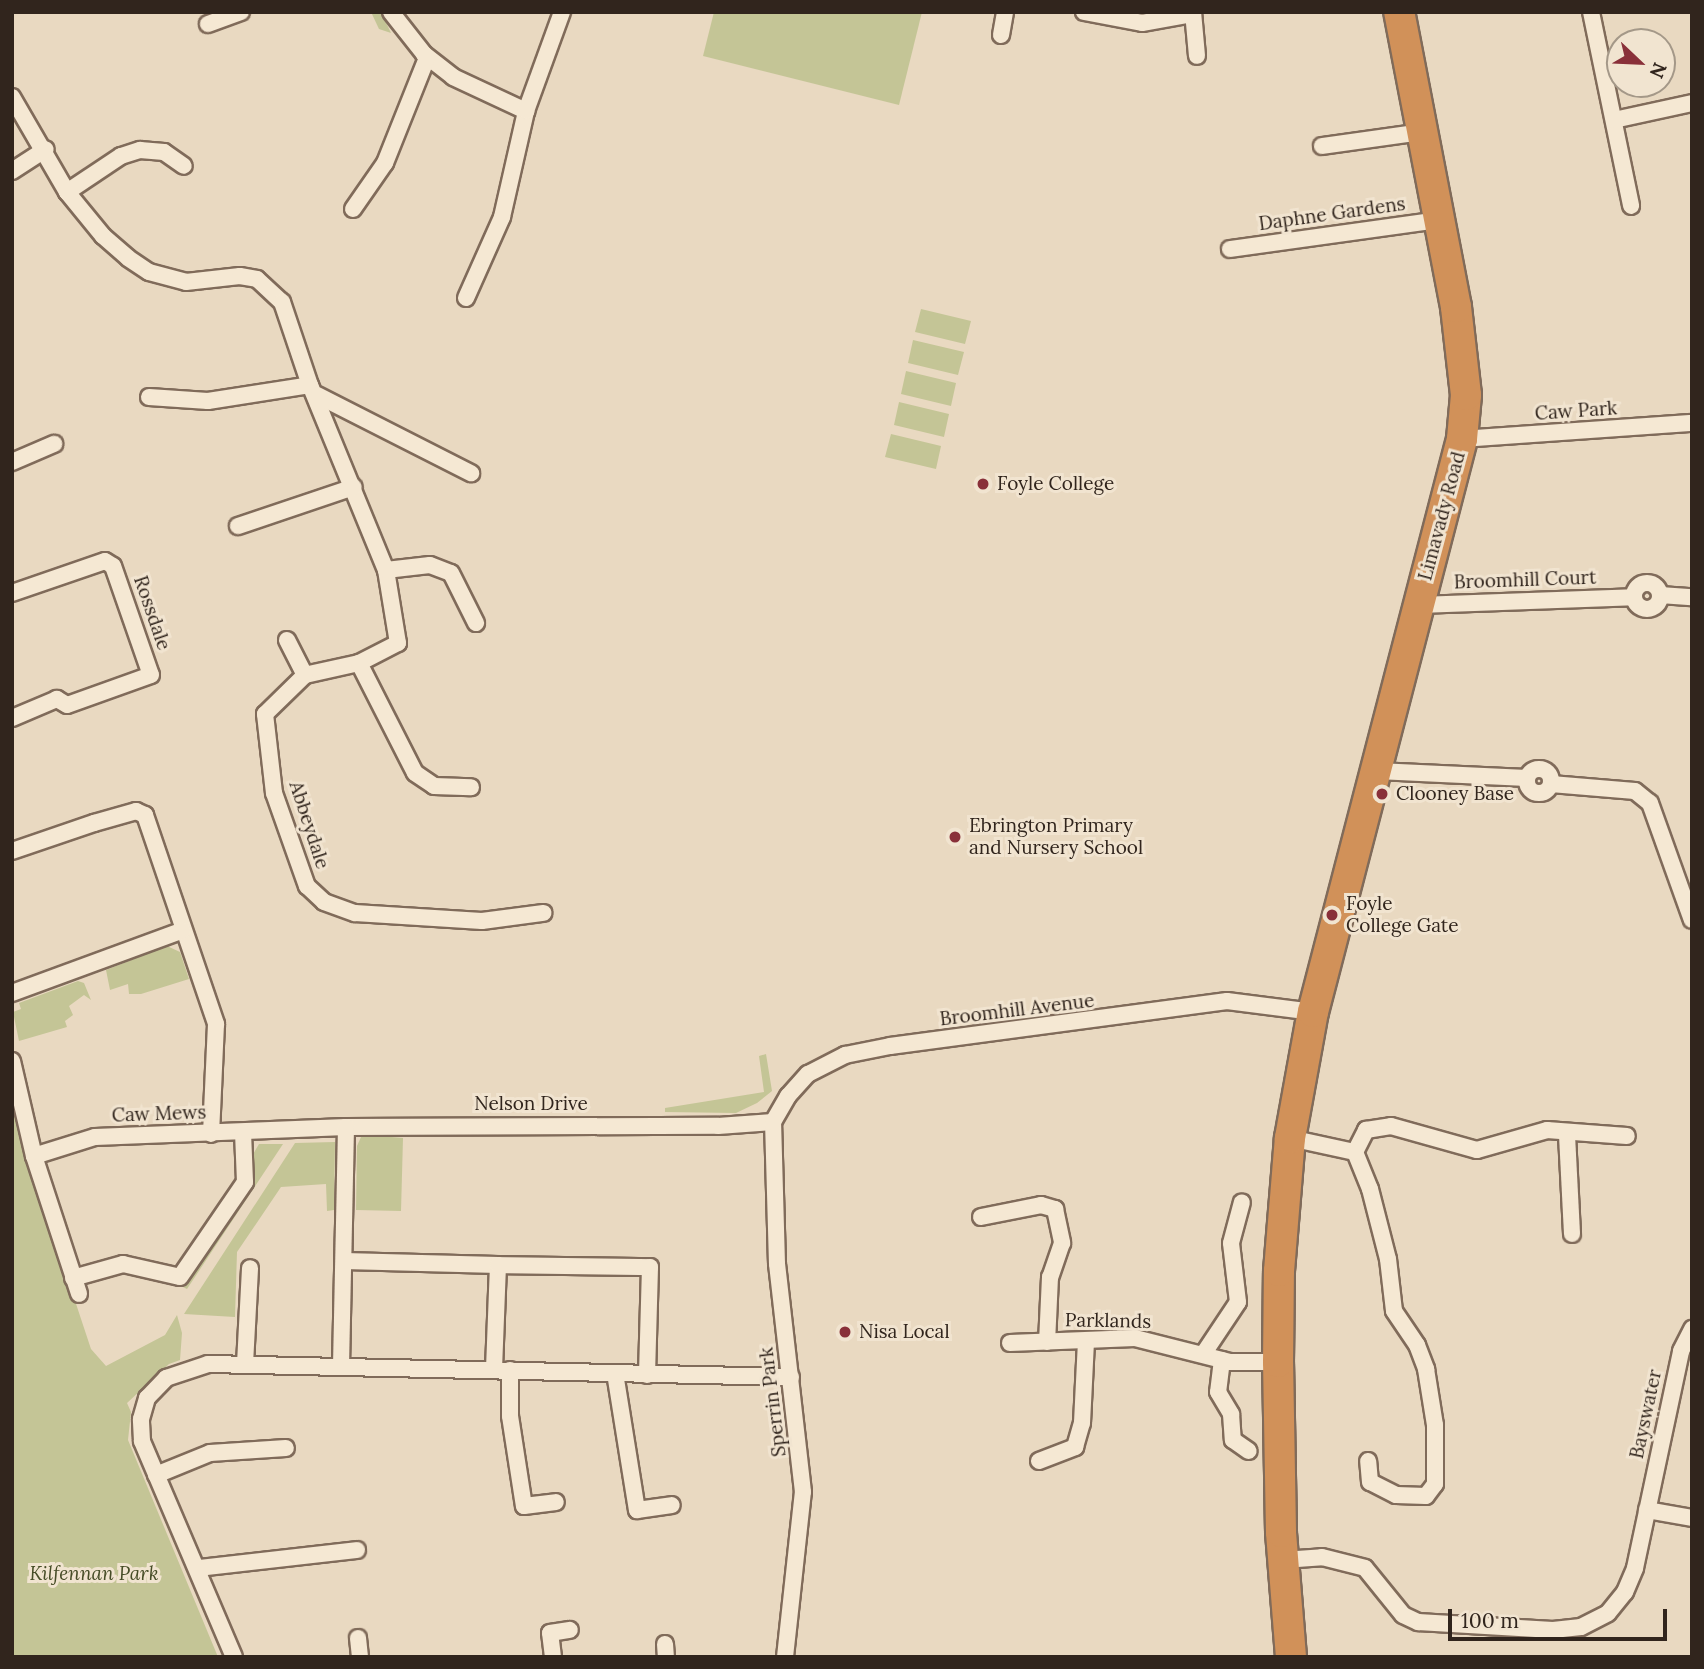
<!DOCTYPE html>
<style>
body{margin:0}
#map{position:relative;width:1704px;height:1669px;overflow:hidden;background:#e9d9c1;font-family:Lora,serif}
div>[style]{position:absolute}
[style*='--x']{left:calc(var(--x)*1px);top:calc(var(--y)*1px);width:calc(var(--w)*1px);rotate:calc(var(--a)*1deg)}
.green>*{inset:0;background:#c4c596}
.roads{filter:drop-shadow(2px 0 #806b5a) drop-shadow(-2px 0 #806b5a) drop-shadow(0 2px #806b5a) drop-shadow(0 -2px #806b5a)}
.street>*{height:16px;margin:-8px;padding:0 8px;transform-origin:8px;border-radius:8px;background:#f5e8d3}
.street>.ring{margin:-8px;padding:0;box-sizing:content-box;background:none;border:16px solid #f5e8d3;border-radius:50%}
.highway>*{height:30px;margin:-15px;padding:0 15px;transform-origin:15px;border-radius:15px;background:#d19159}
.dots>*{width:19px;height:19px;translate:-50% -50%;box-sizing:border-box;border:4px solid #f1e4d0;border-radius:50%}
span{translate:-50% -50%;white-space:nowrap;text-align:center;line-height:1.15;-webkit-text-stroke:6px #f1e4d0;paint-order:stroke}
.street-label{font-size:19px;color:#31251d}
.poi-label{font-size:19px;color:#31251d}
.left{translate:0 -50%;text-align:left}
.park-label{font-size:19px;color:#464c26;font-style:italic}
.frame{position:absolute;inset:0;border:14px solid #31251d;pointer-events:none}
.north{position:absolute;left:1606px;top:28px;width:70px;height:70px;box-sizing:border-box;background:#f1e4d0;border:2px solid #a49888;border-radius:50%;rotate:113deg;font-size:19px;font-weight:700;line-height:28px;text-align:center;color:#31251d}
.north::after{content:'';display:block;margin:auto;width:24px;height:32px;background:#893039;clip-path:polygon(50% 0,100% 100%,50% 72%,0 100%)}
.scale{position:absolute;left:1448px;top:1609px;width:219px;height:32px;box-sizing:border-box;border:4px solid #31251d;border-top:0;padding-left:9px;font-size:21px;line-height:24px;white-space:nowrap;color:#31251d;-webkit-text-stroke:5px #f1e4d0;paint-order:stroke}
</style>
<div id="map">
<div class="green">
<i style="clip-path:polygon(371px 12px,381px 12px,391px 33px,379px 29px)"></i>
<i style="clip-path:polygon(714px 12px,922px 12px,899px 105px,703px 56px)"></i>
<i style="clip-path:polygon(921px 309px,971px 321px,965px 344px,915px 332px)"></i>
<i style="clip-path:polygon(913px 340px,964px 352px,958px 375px,908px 363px)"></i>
<i style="clip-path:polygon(906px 371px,956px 383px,951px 406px,901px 394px)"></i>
<i style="clip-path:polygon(899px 402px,949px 414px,944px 437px,894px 425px)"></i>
<i style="clip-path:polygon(891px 434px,941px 446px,936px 469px,885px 457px)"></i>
<i style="clip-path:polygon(167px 946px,180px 952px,189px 979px,141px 994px,129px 994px,128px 984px,110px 990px,106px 970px)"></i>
<i style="clip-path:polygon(78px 981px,84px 983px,91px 1000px,84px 995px,69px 1006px,73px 1015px,65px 1021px,67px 1027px,19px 1041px,13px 1012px,21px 1009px,19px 1003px)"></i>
<i style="clip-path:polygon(766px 1054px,772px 1091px,757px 1103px,736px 1113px,665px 1112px,665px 1108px,764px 1092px,759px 1056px)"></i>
<i style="clip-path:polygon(12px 1090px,26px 1153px,91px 1349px,106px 1366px,165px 1335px,177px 1315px,182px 1333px,180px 1360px,169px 1364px,127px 1403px,131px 1412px,128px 1440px,218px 1657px,12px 1657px)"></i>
<i style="clip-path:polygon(368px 1135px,403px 1138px,401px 1211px,356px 1210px,357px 1146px,361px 1137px)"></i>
<i style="clip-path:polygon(335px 1142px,334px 1210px,327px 1211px,326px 1184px,281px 1187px,237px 1252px,235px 1317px,184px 1314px,295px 1143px)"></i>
<i style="clip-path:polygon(259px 1144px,283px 1144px,187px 1289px,181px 1286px,249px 1187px,252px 1156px)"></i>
</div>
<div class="roads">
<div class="street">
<i style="--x:391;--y:12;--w:53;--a:51.8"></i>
<i style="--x:424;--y:54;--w:37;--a:38"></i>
<i style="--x:453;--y:77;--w:81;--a:25"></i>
<i style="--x:1084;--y:12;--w:59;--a:10.7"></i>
<i style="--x:1142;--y:23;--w:52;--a:-10"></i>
<i style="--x:1193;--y:12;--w:44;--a:84.8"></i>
<i style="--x:1591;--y:12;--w:198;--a:78.3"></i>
<i style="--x:208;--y:24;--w:35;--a:-20"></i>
<i style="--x:1001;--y:35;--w:23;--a:-80"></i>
<i style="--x:12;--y:97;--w:110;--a:59.9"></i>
<i style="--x:67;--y:192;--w:57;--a:50.7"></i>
<i style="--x:103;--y:236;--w:33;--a:41"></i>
<i style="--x:128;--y:258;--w:25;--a:34"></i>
<i style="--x:149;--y:272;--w:38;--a:15"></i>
<i style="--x:186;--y:282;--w:54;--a:-6.3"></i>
<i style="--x:240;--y:276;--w:17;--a:10"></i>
<i style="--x:257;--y:279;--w:34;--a:43"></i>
<i style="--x:282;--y:302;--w:88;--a:71.4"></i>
<i style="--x:310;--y:385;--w:200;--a:67.7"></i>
<i style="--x:386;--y:570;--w:74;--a:80.7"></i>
<i style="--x:398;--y:643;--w:44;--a:152.9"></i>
<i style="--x:359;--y:663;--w:55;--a:167.5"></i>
<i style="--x:305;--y:675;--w:56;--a:135.7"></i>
<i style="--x:265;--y:714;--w:80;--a:83.5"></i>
<i style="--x:274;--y:793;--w:99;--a:70.5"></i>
<i style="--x:307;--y:886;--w:23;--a:43"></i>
<i style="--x:324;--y:902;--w:33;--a:20"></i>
<i style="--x:355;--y:913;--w:127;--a:3.6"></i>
<i style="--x:482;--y:921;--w:62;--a:-7.5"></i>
<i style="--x:1614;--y:120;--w:80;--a:-12.3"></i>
<i style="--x:1322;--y:146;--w:101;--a:-8"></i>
<i style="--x:12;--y:171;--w:40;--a:-32.9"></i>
<i style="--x:67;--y:192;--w:65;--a:-33.7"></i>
<i style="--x:121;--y:156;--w:20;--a:-18"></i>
<i style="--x:140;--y:150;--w:24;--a:5"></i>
<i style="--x:164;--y:152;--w:24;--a:35"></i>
<i style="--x:353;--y:209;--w:56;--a:-55.2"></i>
<i style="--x:385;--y:163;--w:113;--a:-68.2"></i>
<i style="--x:427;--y:58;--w:5;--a:-127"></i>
<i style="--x:1230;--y:249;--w:211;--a:-7.9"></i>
<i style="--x:466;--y:298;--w:89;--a:-66"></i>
<i style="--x:502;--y:217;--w:109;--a:-77.2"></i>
<i style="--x:526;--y:111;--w:105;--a:-70"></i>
<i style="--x:317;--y:395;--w:173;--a:26.9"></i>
<i style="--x:149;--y:397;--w:59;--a:3.9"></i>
<i style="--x:208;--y:401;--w:103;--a:-8.9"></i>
<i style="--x:1462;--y:439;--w:231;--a:-4"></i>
<i style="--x:12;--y:462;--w:46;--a:-23.2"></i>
<i style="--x:238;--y:526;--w:122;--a:-18.6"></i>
<i style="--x:386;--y:570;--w:44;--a:-6.5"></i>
<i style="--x:430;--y:565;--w:22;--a:21"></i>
<i style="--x:451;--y:573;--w:56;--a:63.4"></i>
<i class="ring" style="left:1634px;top:583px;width:10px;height:10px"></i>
<i style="--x:12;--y:593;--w:98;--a:-19"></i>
<i style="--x:105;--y:561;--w:9;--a:32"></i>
<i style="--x:113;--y:566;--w:115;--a:70.8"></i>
<i style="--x:151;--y:675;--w:89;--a:160.3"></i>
<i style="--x:67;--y:705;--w:12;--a:-149"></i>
<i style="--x:57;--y:699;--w:49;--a:157.1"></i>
<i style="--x:1660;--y:595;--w:32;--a:4"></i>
<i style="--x:1419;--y:605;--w:214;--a:-2.1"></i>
<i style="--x:287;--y:640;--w:39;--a:63"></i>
<i style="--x:359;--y:663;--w:123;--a:63"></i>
<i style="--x:415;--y:773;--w:23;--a:34"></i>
<i style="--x:434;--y:786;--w:37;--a:2"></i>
<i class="ring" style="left:1527px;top:769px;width:8px;height:8px"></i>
<i style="--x:1377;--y:771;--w:150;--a:2.7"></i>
<i style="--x:1551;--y:784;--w:84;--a:4.8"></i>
<i style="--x:1635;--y:791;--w:19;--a:39"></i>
<i style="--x:1650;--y:803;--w:124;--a:70.3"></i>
<i style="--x:12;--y:851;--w:87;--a:-18.9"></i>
<i style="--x:94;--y:823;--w:44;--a:-15.9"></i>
<i style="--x:136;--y:811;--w:10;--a:24"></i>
<i style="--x:145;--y:815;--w:221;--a:71.2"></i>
<i style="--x:216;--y:1024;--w:110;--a:92.6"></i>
<i style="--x:12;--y:993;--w:182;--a:-20.2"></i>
<i style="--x:12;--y:1061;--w:98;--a:77"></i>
<i style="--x:34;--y:1156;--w:145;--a:71.9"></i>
<i style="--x:1567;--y:1135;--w:99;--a:87.1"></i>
<i style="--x:1290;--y:1138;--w:66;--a:12.2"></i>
<i style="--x:1355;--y:1152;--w:25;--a:-63"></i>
<i style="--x:1366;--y:1130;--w:25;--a:-9"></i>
<i style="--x:1391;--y:1126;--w:89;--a:15.6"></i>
<i style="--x:1477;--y:1150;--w:73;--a:-15.9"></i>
<i style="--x:1547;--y:1130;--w:80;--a:4.3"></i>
<i style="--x:1355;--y:1152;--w:40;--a:68"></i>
<i style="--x:1370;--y:1189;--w:72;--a:75.6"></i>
<i style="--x:1388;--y:1259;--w:52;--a:83.4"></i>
<i style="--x:1394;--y:1311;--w:41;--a:55.9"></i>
<i style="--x:1417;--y:1345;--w:26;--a:69"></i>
<i style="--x:1426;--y:1369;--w:57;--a:80.9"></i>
<i style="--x:1435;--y:1425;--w:59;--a:90"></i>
<i style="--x:1435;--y:1484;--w:15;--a:127"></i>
<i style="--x:1426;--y:1496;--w:30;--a:-178"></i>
<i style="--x:1396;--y:1495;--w:29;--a:-153"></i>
<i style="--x:1370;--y:1482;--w:21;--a:-95"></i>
<i style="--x:34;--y:1156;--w:64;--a:-17.3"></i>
<i style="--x:95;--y:1137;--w:251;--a:-2.3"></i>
<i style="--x:346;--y:1127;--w:372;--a:-0.2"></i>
<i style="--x:718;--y:1126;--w:55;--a:-4.2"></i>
<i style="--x:981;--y:1217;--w:61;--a:-11.3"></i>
<i style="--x:1041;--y:1205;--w:15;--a:16"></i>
<i style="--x:1055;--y:1209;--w:35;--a:78"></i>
<i style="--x:1062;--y:1243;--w:36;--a:109"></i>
<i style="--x:1050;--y:1277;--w:65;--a:92.6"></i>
<i style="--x:344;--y:1261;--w:154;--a:1.5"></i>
<i style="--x:498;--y:1265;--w:104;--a:92.2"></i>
<i style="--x:498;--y:1265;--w:152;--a:0.8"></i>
<i style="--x:650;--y:1267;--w:108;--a:91.6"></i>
<i style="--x:73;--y:1278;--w:52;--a:-15.6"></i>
<i style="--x:123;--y:1264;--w:58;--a:12.8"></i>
<i style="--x:180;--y:1277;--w:115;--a:-55.6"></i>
<i style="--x:245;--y:1182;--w:49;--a:-92.3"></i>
<i style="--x:1010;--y:1343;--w:125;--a:-2.3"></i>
<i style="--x:1135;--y:1338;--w:98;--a:14.2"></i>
<i style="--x:1230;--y:1362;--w:48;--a:0"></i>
<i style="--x:1204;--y:1353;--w:61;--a:-56.3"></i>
<i style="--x:1238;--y:1302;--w:59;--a:-96.8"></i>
<i style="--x:1231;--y:1243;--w:42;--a:-75"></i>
<i style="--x:1222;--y:1360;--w:32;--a:97"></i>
<i style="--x:1218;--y:1392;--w:26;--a:59"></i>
<i style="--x:1231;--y:1414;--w:26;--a:86"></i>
<i style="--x:1233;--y:1440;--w:19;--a:35"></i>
<i style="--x:245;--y:1364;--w:96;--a:-87"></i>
<i style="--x:341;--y:1366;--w:239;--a:-88.8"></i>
<i style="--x:510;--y:1370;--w:46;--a:90"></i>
<i style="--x:510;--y:1416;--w:91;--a:81.2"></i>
<i style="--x:524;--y:1506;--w:32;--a:-7"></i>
<i style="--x:615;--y:1373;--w:139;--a:80.9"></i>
<i style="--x:637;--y:1510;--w:35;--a:-8"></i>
<i style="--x:1039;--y:1461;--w:39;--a:-21"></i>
<i style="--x:1075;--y:1447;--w:25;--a:-74"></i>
<i style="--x:1082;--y:1423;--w:82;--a:-87.2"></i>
<i style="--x:156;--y:1475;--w:58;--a:-22.2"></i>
<i style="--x:210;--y:1453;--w:76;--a:-3.8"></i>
<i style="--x:1647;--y:1510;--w:46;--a:10.1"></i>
<i style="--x:1283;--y:1560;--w:39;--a:-4"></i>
<i style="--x:1322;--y:1557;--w:44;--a:14.3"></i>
<i style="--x:1365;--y:1568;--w:60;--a:51"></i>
<i style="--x:1403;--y:1615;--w:17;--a:25"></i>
<i style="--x:1418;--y:1622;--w:135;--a:3.4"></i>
<i style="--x:1553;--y:1630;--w:28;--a:-6"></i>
<i style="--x:1581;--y:1627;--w:30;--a:-27"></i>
<i style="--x:1608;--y:1613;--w:27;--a:-51"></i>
<i style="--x:1625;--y:1592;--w:26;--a:-67"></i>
<i style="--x:1635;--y:1568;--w:222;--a:-78"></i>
<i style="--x:1681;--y:1351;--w:25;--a:-63"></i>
<i style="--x:199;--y:1568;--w:159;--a:-6.5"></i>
<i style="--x:358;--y:1638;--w:19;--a:84"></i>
<i style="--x:665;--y:1644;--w:13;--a:86"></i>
<i style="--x:234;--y:1657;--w:235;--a:-113.1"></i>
<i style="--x:142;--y:1441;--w:22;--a:-93"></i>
<i style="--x:141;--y:1419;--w:22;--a:-74"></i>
<i style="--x:147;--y:1398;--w:28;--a:-46"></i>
<i style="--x:166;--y:1378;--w:44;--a:-18.4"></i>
<i style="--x:208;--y:1364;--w:583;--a:1.28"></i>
<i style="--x:553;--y:1657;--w:24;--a:-97"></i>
<i style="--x:550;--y:1633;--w:20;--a:-9"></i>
<i style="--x:785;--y:1657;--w:166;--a:-83.8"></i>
<i style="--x:803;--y:1492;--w:229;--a:-96.5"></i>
<i style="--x:777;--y:1264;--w:142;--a:-91.6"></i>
<i style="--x:773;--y:1122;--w:30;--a:-60"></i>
<i style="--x:788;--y:1096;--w:30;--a:-48"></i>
<i style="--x:808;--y:1074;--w:42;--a:-27.2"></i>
<i style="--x:845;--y:1055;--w:46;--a:-11.3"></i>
<i style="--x:890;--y:1046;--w:340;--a:-7.6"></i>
<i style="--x:1227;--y:1001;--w:87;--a:7.3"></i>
</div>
<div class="highway">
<i style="--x:1291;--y:1657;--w:125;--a:-94.6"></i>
<i style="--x:1281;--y:1532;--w:170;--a:-91"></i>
<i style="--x:1278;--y:1362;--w:91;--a:-89.4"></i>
<i style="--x:1279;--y:1271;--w:133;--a:-85.3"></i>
<i style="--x:1290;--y:1138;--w:128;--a:-79.7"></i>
<i style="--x:1313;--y:1012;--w:592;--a:-75.42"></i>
<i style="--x:1462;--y:439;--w:44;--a:-84.8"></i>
<i style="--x:1466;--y:395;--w:89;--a:-96.5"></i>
<i style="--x:1456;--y:307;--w:300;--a:-100.9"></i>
</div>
</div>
<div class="dots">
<i style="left:983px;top:484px;background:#893039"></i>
<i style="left:1382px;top:794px;background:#893039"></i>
<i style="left:955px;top:837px;background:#893039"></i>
<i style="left:1332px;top:915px;background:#893039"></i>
<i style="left:845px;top:1332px;background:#893039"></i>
</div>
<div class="street-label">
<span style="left:1332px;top:214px;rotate:-8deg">Daphne Gardens</span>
<span style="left:1576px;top:411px;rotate:-4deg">Caw Park</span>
<span style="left:1442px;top:516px;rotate:-75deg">Limavady Road</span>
<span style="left:1525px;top:580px;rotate:-2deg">Broomhill Court</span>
<span style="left:152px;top:613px;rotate:71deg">Rossdale</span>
<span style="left:309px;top:825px;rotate:72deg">Abbeydale</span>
<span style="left:1017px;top:1010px;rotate:-7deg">Broomhill Avenue</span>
<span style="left:531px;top:1104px">Nelson Drive</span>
<span style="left:159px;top:1114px;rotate:-2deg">Caw Mews</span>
<span style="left:1108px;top:1321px;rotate:1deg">Parklands</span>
<span style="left:773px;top:1402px;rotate:-97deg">Sperrin Park</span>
<span style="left:1646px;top:1414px;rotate:-78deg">Bayswater</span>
</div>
<div class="poi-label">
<span class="left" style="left:997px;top:484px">Foyle College</span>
<span class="left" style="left:1396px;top:794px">Clooney Base</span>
<span class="left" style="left:969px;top:837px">Ebrington Primary<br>and Nursery School</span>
<span class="left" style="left:1346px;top:915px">Foyle<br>College Gate</span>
<span class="left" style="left:859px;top:1332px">Nisa Local</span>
</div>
<div class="park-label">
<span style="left:94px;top:1574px">Kilfennan Park</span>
</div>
<div class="frame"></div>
<div class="north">N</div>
<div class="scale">100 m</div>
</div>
